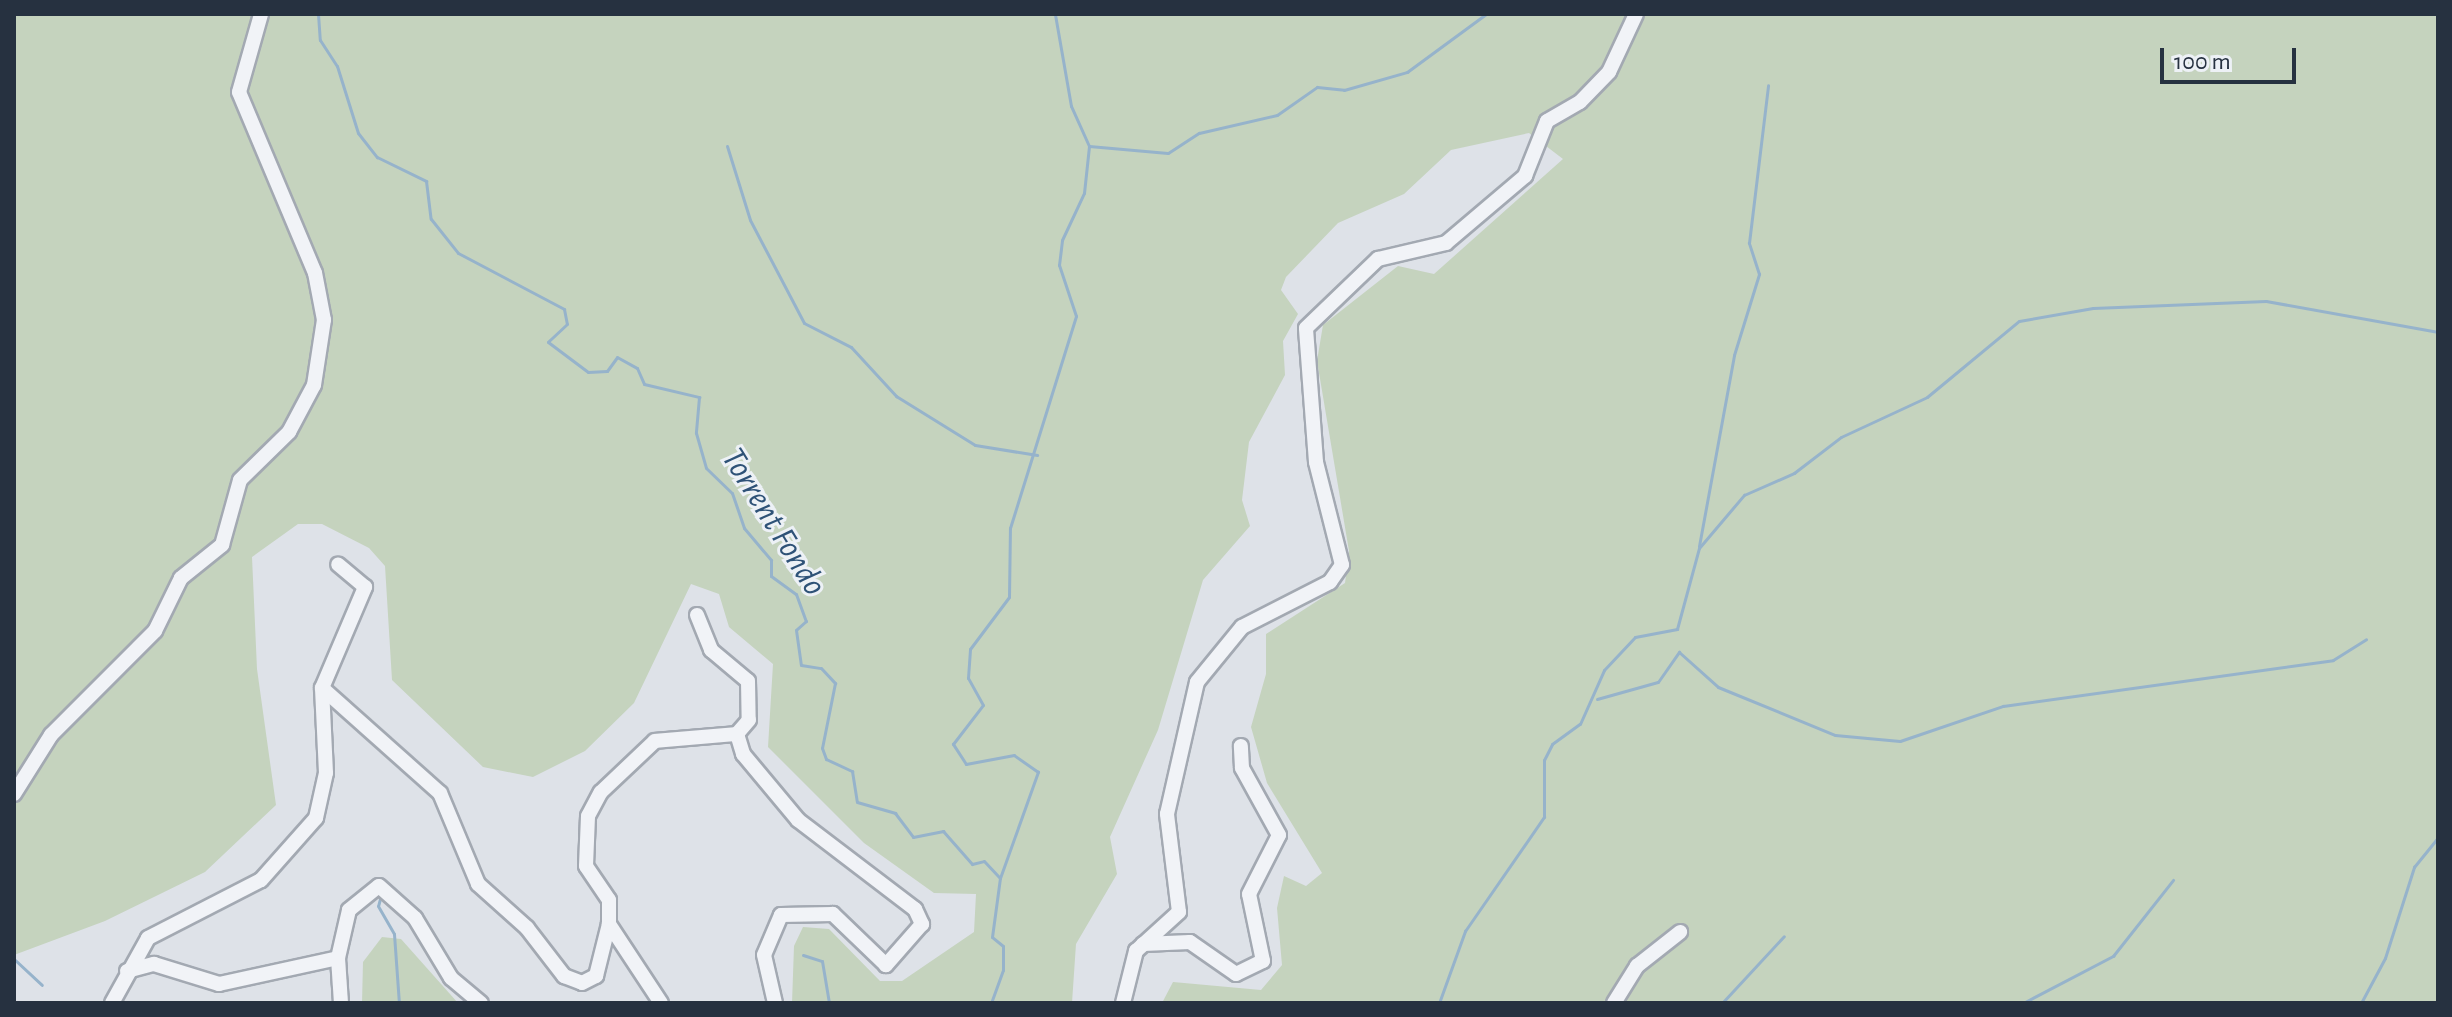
<!DOCTYPE html>
<style>
body{margin:0}
#map{position:relative;width:2452px;height:1017px;overflow:hidden;background:#dee2e8;font-family:"Alegreya Sans",sans-serif}
div>[style]{position:absolute}
[style*='--x']{left:calc(var(--x)*1px);top:calc(var(--y)*1px);width:calc(var(--w)*1px);rotate:calc(var(--a)*1deg)}
.green>*{inset:0;background:#c5d3be}
.stream>*{height:3px;margin:-1.5px;padding:0 1.5px;transform-origin:1.5px;border-radius:1.5px;background:#96b3cb}
.roads{filter:drop-shadow(2px 0 #a3a9b2) drop-shadow(-2px 0 #a3a9b2) drop-shadow(0 2px #a3a9b2) drop-shadow(0 -2px #a3a9b2)}
.minor>*{height:14px;margin:-7px;padding:0 7px;transform-origin:7px;border-radius:7px;background:#f1f3f7}
span{translate:-50% -50%;white-space:nowrap;text-align:center;line-height:1.15;-webkit-text-stroke:6px #edf1f6;paint-order:stroke}
.water-label{font-size:34px;color:#2e5277;font-style:italic}
.frame{position:absolute;inset:0;border:16px solid #263140;pointer-events:none}
.scale{position:absolute;left:2160px;top:48px;width:136px;height:36px;box-sizing:border-box;border:4px solid #263140;border-top:0;padding-left:10px;font-size:24px;line-height:28px;white-space:nowrap;color:#263140;-webkit-text-stroke:6px #edf1f6;paint-order:stroke}
</style>
<div id="map">
<div class="green">
<i style="clip-path:polygon(14px 14px,2438px 14px,2438px 1003px,1162px 1003px,1173px 982px,1261px 990px,1282px 965px,1277px 908px,1284px 876px,1306px 886px,1322px 873px,1267px 783px,1251px 727px,1266px 674px,1266px 634px,1345px 583px,1349px 551px,1317px 361px,1323px 325px,1398px 266px,1434px 274px,1563px 159px,1529px 133px,1451px 150px,1404px 194px,1338px 223px,1286px 277px,1281px 290px,1298px 314px,1283px 341px,1285px 375px,1249px 442px,1242px 500px,1250px 526px,1203px 580px,1158px 730px,1110px 837px,1117px 874px,1076px 944px,1072px 1003px,792px 1003px,794px 946px,803px 927px,829px 929px,880px 981px,902px 981px,974px 932px,976px 894px,934px 893px,864px 843px,768px 747px,773px 664px,729px 627px,719px 594px,691px 584px,634px 703px,585px 751px,533px 777px,483px 767px,392px 680px,385px 566px,369px 548px,322px 524px,298px 524px,252px 557px,257px 669px,276px 805px,205px 872px,105px 921px,14px 955px)"></i>
<i style="clip-path:polygon(382px 937px,401px 939px,458px 1003px,362px 1003px,363px 962px)"></i>
</div>
<div class="stream">
<i style="--x:318;--y:14;--w:26;--a:86"></i>
<i style="--x:320;--y:40;--w:31;--a:57"></i>
<i style="--x:337;--y:66;--w:70;--a:72.6"></i>
<i style="--x:358;--y:133;--w:31;--a:52"></i>
<i style="--x:377;--y:157;--w:55;--a:26.1"></i>
<i style="--x:426;--y:181;--w:38;--a:83"></i>
<i style="--x:431;--y:219;--w:43;--a:51.5"></i>
<i style="--x:458;--y:253;--w:120;--a:27.8"></i>
<i style="--x:564;--y:309;--w:15;--a:79"></i>
<i style="--x:567;--y:324;--w:26;--a:137"></i>
<i style="--x:548;--y:342;--w:50;--a:36.9"></i>
<i style="--x:588;--y:372;--w:19;--a:-3"></i>
<i style="--x:607;--y:371;--w:17;--a:-54"></i>
<i style="--x:617;--y:357;--w:23;--a:29"></i>
<i style="--x:637;--y:368;--w:17;--a:66"></i>
<i style="--x:644;--y:384;--w:57;--a:13.3"></i>
<i style="--x:699;--y:397;--w:36;--a:95"></i>
<i style="--x:696;--y:433;--w:36;--a:74"></i>
<i style="--x:706;--y:468;--w:36;--a:44"></i>
<i style="--x:732;--y:493;--w:37;--a:71"></i>
<i style="--x:744;--y:528;--w:42;--a:49.8"></i>
<i style="--x:771;--y:560;--w:16;--a:90"></i>
<i style="--x:771;--y:576;--w:31;--a:36"></i>
<i style="--x:796;--y:594;--w:29;--a:70"></i>
<i style="--x:806;--y:621;--w:13;--a:138"></i>
<i style="--x:796;--y:630;--w:35;--a:82"></i>
<i style="--x:801;--y:665;--w:20;--a:9"></i>
<i style="--x:821;--y:668;--w:21;--a:47"></i>
<i style="--x:835;--y:683;--w:66;--a:101.3"></i>
<i style="--x:822;--y:748;--w:12;--a:70"></i>
<i style="--x:826;--y:759;--w:29;--a:25"></i>
<i style="--x:852;--y:771;--w:31;--a:81"></i>
<i style="--x:857;--y:802;--w:40;--a:16"></i>
<i style="--x:895;--y:813;--w:30;--a:53"></i>
<i style="--x:913;--y:837;--w:31;--a:-11"></i>
<i style="--x:943;--y:831;--w:44;--a:48.7"></i>
<i style="--x:972;--y:864;--w:12;--a:-14"></i>
<i style="--x:984;--y:861;--w:23;--a:47"></i>
<i style="--x:727;--y:146;--w:77;--a:72.7"></i>
<i style="--x:750;--y:220;--w:116;--a:62.3"></i>
<i style="--x:804;--y:323;--w:53;--a:27.1"></i>
<i style="--x:851;--y:347;--w:67;--a:47.4"></i>
<i style="--x:896;--y:396;--w:93;--a:31.8"></i>
<i style="--x:975;--y:445;--w:63;--a:9.2"></i>
<i style="--x:1089;--y:146;--w:79;--a:5.1"></i>
<i style="--x:1168;--y:153;--w:37;--a:-33"></i>
<i style="--x:1199;--y:133;--w:80;--a:-13"></i>
<i style="--x:1277;--y:115;--w:49;--a:-35"></i>
<i style="--x:1317;--y:87;--w:27;--a:6"></i>
<i style="--x:1344;--y:90;--w:66;--a:-15.9"></i>
<i style="--x:1407;--y:72;--w:98;--a:-36.3"></i>
<i style="--x:1699;--y:546;--w:194;--a:-79.6"></i>
<i style="--x:1734;--y:355;--w:85;--a:-72.8"></i>
<i style="--x:1759;--y:274;--w:33;--a:-108"></i>
<i style="--x:1749;--y:243;--w:159;--a:-83.1"></i>
<i style="--x:1597;--y:699;--w:63;--a:-15.6"></i>
<i style="--x:1658;--y:682;--w:37;--a:-55"></i>
<i style="--x:1679;--y:652;--w:52;--a:41.9"></i>
<i style="--x:1718;--y:687;--w:126;--a:22.3"></i>
<i style="--x:1835;--y:735;--w:65;--a:5.3"></i>
<i style="--x:1900;--y:741;--w:109;--a:-18.8"></i>
<i style="--x:2003;--y:706;--w:333;--a:-7.9"></i>
<i style="--x:2333;--y:660;--w:39;--a:-32"></i>
<i style="--x:381;--y:895;--w:11;--a:105"></i>
<i style="--x:378;--y:906;--w:32;--a:60"></i>
<i style="--x:394;--y:934;--w:69;--a:85.9"></i>
<i style="--x:803;--y:955;--w:20;--a:18"></i>
<i style="--x:822;--y:961;--w:43;--a:80.5"></i>
<i style="--x:14;--y:959;--w:38;--a:43"></i>
<i style="--x:991;--y:1003;--w:35;--a:-70"></i>
<i style="--x:1003;--y:970;--w:24;--a:-90"></i>
<i style="--x:1003;--y:946;--w:14;--a:-141"></i>
<i style="--x:992;--y:937;--w:60;--a:-82.3"></i>
<i style="--x:1000;--y:878;--w:113;--a:-70.3"></i>
<i style="--x:1038;--y:772;--w:29;--a:-145"></i>
<i style="--x:1014;--y:755;--w:49;--a:169.4"></i>
<i style="--x:966;--y:764;--w:24;--a:-123"></i>
<i style="--x:953;--y:744;--w:49;--a:-52.4"></i>
<i style="--x:983;--y:705;--w:31;--a:-119"></i>
<i style="--x:968;--y:678;--w:29;--a:-86"></i>
<i style="--x:970;--y:649;--w:65;--a:-53.1"></i>
<i style="--x:1009;--y:597;--w:69;--a:-89.2"></i>
<i style="--x:1010;--y:528;--w:222;--a:-72.7"></i>
<i style="--x:1076;--y:316;--w:54;--a:-108.4"></i>
<i style="--x:1059;--y:265;--w:25;--a:-83"></i>
<i style="--x:1062;--y:240;--w:52;--a:-64.9"></i>
<i style="--x:1084;--y:193;--w:47;--a:-83.9"></i>
<i style="--x:1089;--y:146;--w:44;--a:-114.2"></i>
<i style="--x:1071;--y:106;--w:93;--a:-99.9"></i>
<i style="--x:1439;--y:1003;--w:77;--a:-70.1"></i>
<i style="--x:1465;--y:931;--w:139;--a:-55.3"></i>
<i style="--x:1544;--y:817;--w:57;--a:-90"></i>
<i style="--x:1544;--y:760;--w:18;--a:-63"></i>
<i style="--x:1552;--y:744;--w:34;--a:-36"></i>
<i style="--x:1580;--y:724;--w:59;--a:-66"></i>
<i style="--x:1604;--y:670;--w:45;--a:-46.8"></i>
<i style="--x:1635;--y:637;--w:43;--a:-10.8"></i>
<i style="--x:1677;--y:629;--w:84;--a:-74.8"></i>
<i style="--x:1699;--y:548;--w:70;--a:-49.7"></i>
<i style="--x:1744;--y:495;--w:55;--a:-23.7"></i>
<i style="--x:1794;--y:473;--w:59;--a:-37.5"></i>
<i style="--x:1841;--y:437;--w:95;--a:-24.9"></i>
<i style="--x:1927;--y:397;--w:119;--a:-39.6"></i>
<i style="--x:2019;--y:321;--w:75;--a:-10"></i>
<i style="--x:2093;--y:308;--w:173;--a:-2.3"></i>
<i style="--x:2266;--y:301;--w:175;--a:10.2"></i>
<i style="--x:1722;--y:1003;--w:91;--a:-47.2"></i>
<i style="--x:2023;--y:1003;--w:102;--a:-27.6"></i>
<i style="--x:2113;--y:956;--w:97;--a:-51.7"></i>
<i style="--x:2361;--y:1003;--w:51;--a:-61.9"></i>
<i style="--x:2385;--y:958;--w:96;--a:-72.3"></i>
<i style="--x:2414;--y:867;--w:38;--a:-51"></i>
</div>
<div class="roads">
<div class="minor">
<i style="--x:697;--y:615;--w:38;--a:68"></i>
<i style="--x:711;--y:650;--w:48;--a:40"></i>
<i style="--x:748;--y:681;--w:39;--a:89"></i>
<i style="--x:749;--y:720;--w:18;--a:131"></i>
<i style="--x:322;--y:688;--w:158;--a:41.7"></i>
<i style="--x:440;--y:793;--w:99;--a:67.3"></i>
<i style="--x:478;--y:884;--w:66;--a:41.9"></i>
<i style="--x:527;--y:928;--w:61;--a:52.4"></i>
<i style="--x:564;--y:976;--w:19;--a:21"></i>
<i style="--x:582;--y:983;--w:16;--a:-27"></i>
<i style="--x:596;--y:976;--w:54;--a:-76"></i>
<i style="--x:737;--y:734;--w:21;--a:73"></i>
<i style="--x:743;--y:754;--w:86;--a:50.2"></i>
<i style="--x:798;--y:820;--w:147;--a:37.3"></i>
<i style="--x:915;--y:909;--w:17;--a:65"></i>
<i style="--x:922;--y:924;--w:55;--a:131.3"></i>
<i style="--x:886;--y:965;--w:74;--a:-136.1"></i>
<i style="--x:833;--y:914;--w:52;--a:178.9"></i>
<i style="--x:781;--y:915;--w:43;--a:113"></i>
<i style="--x:764;--y:955;--w:49;--a:77.1"></i>
<i style="--x:14;--y:794;--w:70;--a:-57.9"></i>
<i style="--x:51;--y:735;--w:147;--a:-45"></i>
<i style="--x:155;--y:631;--w:59;--a:-63.9"></i>
<i style="--x:181;--y:578;--w:53;--a:-38.8"></i>
<i style="--x:222;--y:545;--w:67;--a:-74.5"></i>
<i style="--x:240;--y:480;--w:69;--a:-44.4"></i>
<i style="--x:289;--y:432;--w:53;--a:-62"></i>
<i style="--x:314;--y:385;--w:66;--a:-81.3"></i>
<i style="--x:324;--y:320;--w:48;--a:-100.8"></i>
<i style="--x:315;--y:273;--w:196;--a:-112.8"></i>
<i style="--x:239;--y:92;--w:81;--a:-74.2"></i>
<i style="--x:1143;--y:944;--w:47;--a:-2.4"></i>
<i style="--x:1190;--y:942;--w:56;--a:34.8"></i>
<i style="--x:1236;--y:974;--w:30;--a:-26"></i>
<i style="--x:1263;--y:961;--w:68;--a:-101.8"></i>
<i style="--x:1249;--y:894;--w:66;--a:-63"></i>
<i style="--x:1279;--y:835;--w:77;--a:-118.9"></i>
<i style="--x:1242;--y:768;--w:22;--a:-93"></i>
<i style="--x:338;--y:958;--w:45;--a:86.2"></i>
<i style="--x:127;--y:971;--w:28;--a:-15"></i>
<i style="--x:154;--y:964;--w:68;--a:17.1"></i>
<i style="--x:219;--y:984;--w:122;--a:-12.3"></i>
<i style="--x:338;--y:958;--w:49;--a:-77.1"></i>
<i style="--x:349;--y:910;--w:38;--a:-39"></i>
<i style="--x:379;--y:886;--w:48;--a:41.6"></i>
<i style="--x:415;--y:918;--w:70;--a:59"></i>
<i style="--x:451;--y:978;--w:39;--a:40"></i>
<i style="--x:112;--y:1003;--w:74;--a:-61"></i>
<i style="--x:148;--y:938;--w:127;--a:-27.2"></i>
<i style="--x:261;--y:880;--w:83;--a:-48.4"></i>
<i style="--x:316;--y:818;--w:46;--a:-77.5"></i>
<i style="--x:326;--y:773;--w:85;--a:-92.7"></i>
<i style="--x:322;--y:688;--w:110;--a:-66.9"></i>
<i style="--x:365;--y:587;--w:35;--a:-140"></i>
<i style="--x:661;--y:1003;--w:95;--a:-123.4"></i>
<i style="--x:609;--y:924;--w:24;--a:-90"></i>
<i style="--x:609;--y:900;--w:41;--a:-124.1"></i>
<i style="--x:586;--y:866;--w:50;--a:-87.7"></i>
<i style="--x:588;--y:816;--w:27;--a:-62"></i>
<i style="--x:601;--y:792;--w:74;--a:-43.4"></i>
<i style="--x:655;--y:741;--w:82;--a:-4.9"></i>
<i style="--x:1123;--y:1003;--w:54;--a:-76"></i>
<i style="--x:1136;--y:951;--w:58;--a:-42.2"></i>
<i style="--x:1179;--y:912;--w:99;--a:-97"></i>
<i style="--x:1167;--y:814;--w:135;--a:-77.2"></i>
<i style="--x:1197;--y:682;--w:71;--a:-50.7"></i>
<i style="--x:1242;--y:627;--w:99;--a:-27.1"></i>
<i style="--x:1330;--y:582;--w:21;--a:-55"></i>
<i style="--x:1342;--y:565;--w:106;--a:-104.2"></i>
<i style="--x:1316;--y:462;--w:134;--a:-94.3"></i>
<i style="--x:1306;--y:328;--w:100;--a:-43.8"></i>
<i style="--x:1378;--y:259;--w:70;--a:-13.2"></i>
<i style="--x:1446;--y:243;--w:104;--a:-40.3"></i>
<i style="--x:1525;--y:176;--w:59;--a:-68.2"></i>
<i style="--x:1547;--y:121;--w:38;--a:-30"></i>
<i style="--x:1580;--y:102;--w:42;--a:-46"></i>
<i style="--x:1609;--y:72;--w:64;--a:-65"></i>
<i style="--x:1614;--y:1003;--w:44;--a:-58.1"></i>
<i style="--x:1637;--y:966;--w:55;--a:-38.3"></i>
</div>
</div>
<div class="water-label">
<span style="left:773px;top:522px;rotate:58deg">Torrent Fondo</span>
</div>
<div class="frame"></div>
<div class="scale">100 m</div>
</div>
